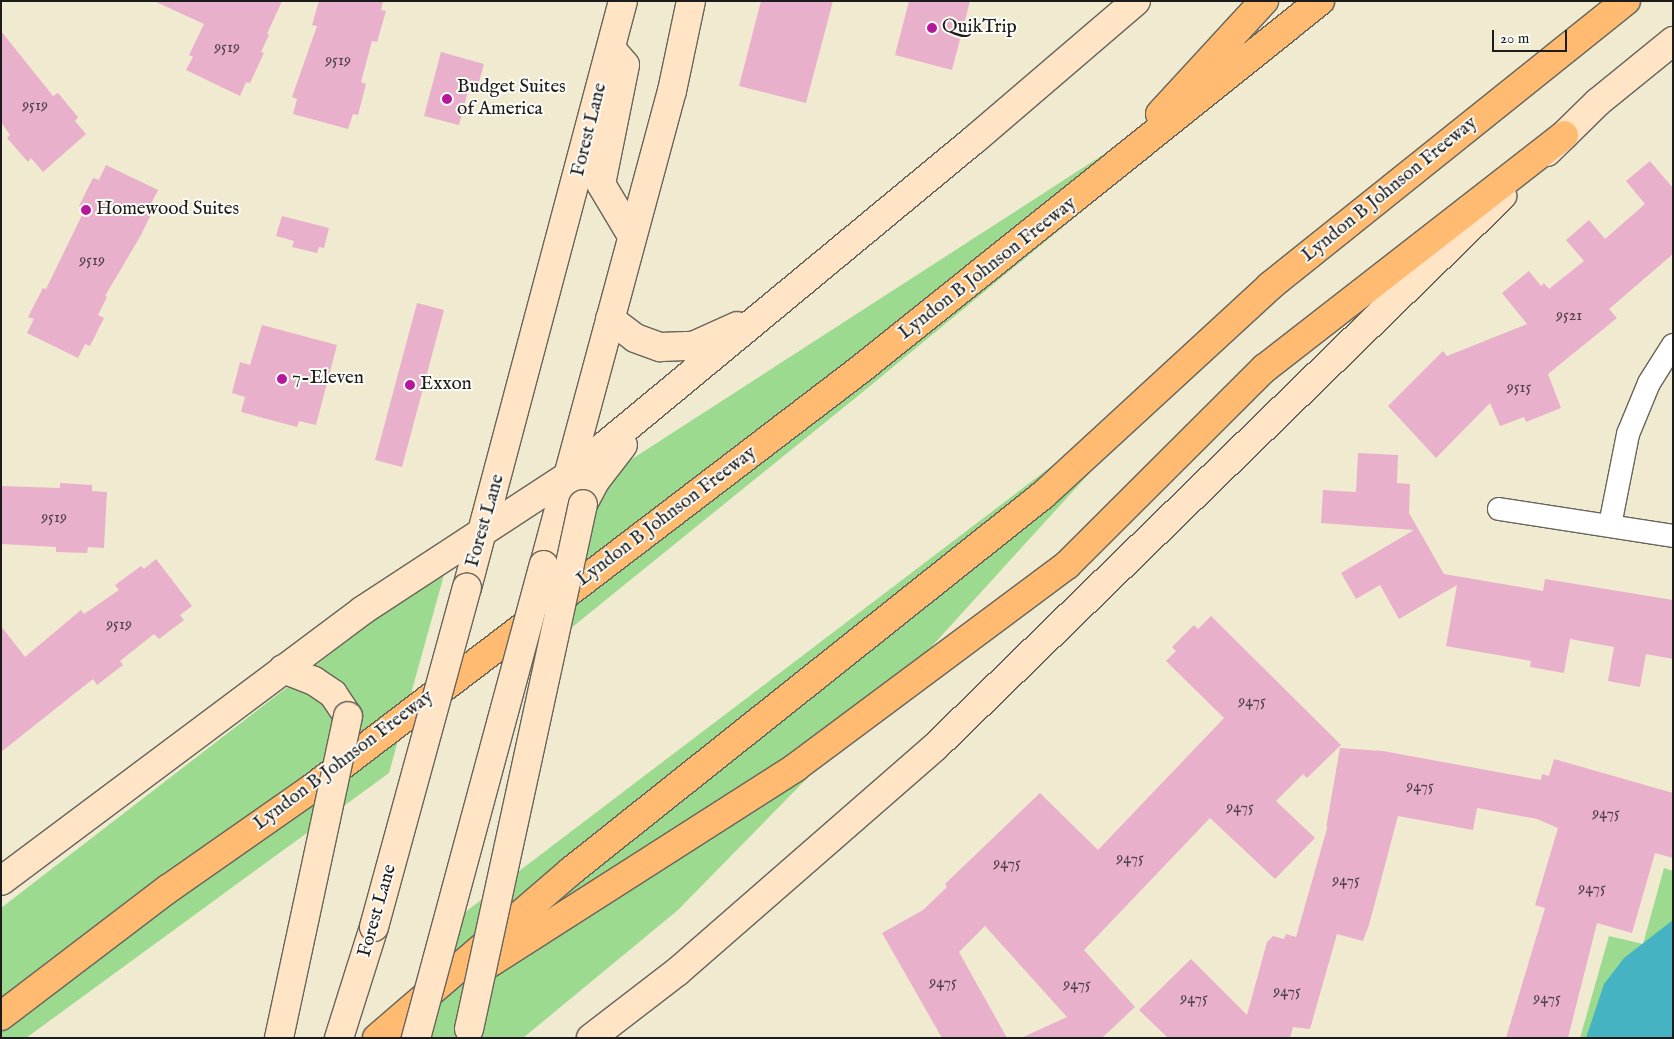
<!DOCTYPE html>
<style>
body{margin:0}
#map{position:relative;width:1674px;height:1039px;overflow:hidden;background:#f0ead0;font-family:"IM FELL English",serif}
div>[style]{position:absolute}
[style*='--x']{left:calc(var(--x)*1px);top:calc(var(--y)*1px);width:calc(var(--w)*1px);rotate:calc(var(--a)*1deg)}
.green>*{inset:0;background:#9cda8f}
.water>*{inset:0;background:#45b3c1}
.building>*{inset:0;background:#e9b0cc}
.roads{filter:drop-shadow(1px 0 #66645b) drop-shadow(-1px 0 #66645b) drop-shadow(0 1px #66645b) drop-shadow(0 -1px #66645b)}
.street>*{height:22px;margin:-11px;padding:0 11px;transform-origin:11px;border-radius:11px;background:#fff}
.secondary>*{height:28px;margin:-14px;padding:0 14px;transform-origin:14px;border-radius:14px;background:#ffe4c6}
.highway>*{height:28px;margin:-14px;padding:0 14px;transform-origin:14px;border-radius:14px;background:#ffbb71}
.bridges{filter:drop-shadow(1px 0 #66645b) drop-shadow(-1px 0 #66645b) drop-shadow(0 1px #66645b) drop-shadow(0 -1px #66645b)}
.secondary-bridge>*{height:28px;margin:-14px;padding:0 14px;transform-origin:14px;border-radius:14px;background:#ffe4c6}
.dots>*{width:14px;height:14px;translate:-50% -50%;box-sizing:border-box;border:2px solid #fdfcf7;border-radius:50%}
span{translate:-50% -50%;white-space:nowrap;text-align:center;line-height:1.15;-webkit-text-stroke:4px #fdfcf7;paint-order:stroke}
.number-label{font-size:16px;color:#4f4148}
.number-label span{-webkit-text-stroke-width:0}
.poi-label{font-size:19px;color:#1c1c1c}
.left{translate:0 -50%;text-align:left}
.street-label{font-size:19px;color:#1c1c1c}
.frame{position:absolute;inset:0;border:2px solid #1c1c1c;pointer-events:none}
.scale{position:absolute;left:1492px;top:30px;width:75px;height:22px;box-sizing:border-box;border:2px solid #1c1c1c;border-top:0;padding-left:6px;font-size:15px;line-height:18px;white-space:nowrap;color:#1c1c1c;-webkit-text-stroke:4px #fdfcf7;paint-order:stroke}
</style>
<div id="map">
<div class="green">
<i style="clip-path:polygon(1324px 12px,859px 395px,529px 662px,567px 501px)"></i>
<i style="clip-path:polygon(1194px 358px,874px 710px,678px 910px,523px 1038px,429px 1038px,460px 916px)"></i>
<i style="clip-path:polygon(447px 564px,389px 773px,26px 1038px,1px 1038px,1px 908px)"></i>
<i style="clip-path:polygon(1664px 868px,1673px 871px,1673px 1038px,1580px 1038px,1609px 936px,1643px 944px)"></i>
</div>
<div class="water">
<i style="clip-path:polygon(1673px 920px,1673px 1038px,1586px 1038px,1604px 984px,1624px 958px)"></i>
</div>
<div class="building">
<i style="clip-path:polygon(154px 1px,282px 1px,267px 34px,269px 35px,261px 52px,264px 53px,250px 83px,246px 82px,240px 96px,186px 70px,193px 57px,189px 55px,204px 24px)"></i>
<i style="clip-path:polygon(319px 1px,383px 1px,381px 10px,386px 11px,377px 42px,372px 41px,361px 82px,366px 84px,358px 115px,353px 114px,348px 129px,293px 114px,297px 99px,292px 97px,317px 26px,312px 25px)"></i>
<i style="clip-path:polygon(761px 1px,833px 1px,806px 103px,739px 86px)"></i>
<i style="clip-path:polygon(909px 1px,970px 1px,952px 70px,895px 55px)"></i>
<i style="clip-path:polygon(1px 31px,53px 96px,58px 93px,78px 117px,75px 121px,86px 134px,43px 172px,31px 158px,28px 162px,7px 138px,10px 135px,1px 122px)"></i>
<i style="clip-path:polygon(441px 52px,484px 64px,479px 82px,471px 80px,459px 125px,424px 116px)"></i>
<i style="clip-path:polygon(1650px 161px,1673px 188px,1673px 254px,1609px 309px,1617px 318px,1548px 374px,1561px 408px,1526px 422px,1524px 417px,1500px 426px,1490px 403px,1436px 458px,1388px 406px,1443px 351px,1447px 356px,1527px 324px,1502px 293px,1529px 271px,1541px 286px,1544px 283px,1549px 289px,1584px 261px,1566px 240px,1589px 220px,1605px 239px,1645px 204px,1626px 181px)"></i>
<i style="clip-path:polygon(106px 165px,158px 190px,151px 204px,155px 206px,141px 235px,105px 296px,107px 297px,98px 315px,104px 318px,90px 346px,85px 344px,78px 358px,27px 333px,34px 319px,28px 317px,43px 288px,46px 289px,85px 209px,79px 206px,93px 178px,99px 180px)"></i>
<i style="clip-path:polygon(282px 216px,329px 228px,324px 248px,319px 247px,317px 253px,292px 247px,294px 241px,276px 236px)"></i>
<i style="clip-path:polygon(417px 303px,444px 310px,402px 467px,375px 460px)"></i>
<i style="clip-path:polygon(262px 325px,337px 345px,316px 425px,299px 421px,297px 427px,241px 412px,245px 397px,232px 393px,240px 362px,250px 365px)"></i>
<i style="clip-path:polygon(1358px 453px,1398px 455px,1397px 483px,1410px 484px,1409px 513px,1444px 574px,1543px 591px,1545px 579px,1673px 600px,1673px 659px,1646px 654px,1640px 687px,1608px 681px,1614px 647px,1570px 639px,1564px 673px,1530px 667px,1531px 661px,1446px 646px,1457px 585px,1399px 619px,1380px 585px,1356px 599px,1341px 573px,1414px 530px,1321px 523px,1323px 490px,1356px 492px)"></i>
<i style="clip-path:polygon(60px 483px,92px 485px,92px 491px,107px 492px,104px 548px,88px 547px,87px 553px,56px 552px,56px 547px,1px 544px,1px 486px,60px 488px)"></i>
<i style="clip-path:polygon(156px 559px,192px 606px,180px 615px,184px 620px,159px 639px,154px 634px,120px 661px,123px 665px,97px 685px,93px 679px,1px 752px,1px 626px,25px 657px,81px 610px,84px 614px,119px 590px,115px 585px,141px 566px,144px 569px)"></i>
<i style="clip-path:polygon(1211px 616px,1341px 745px,1307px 778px,1303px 774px,1276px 801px,1315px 838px,1275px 879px,1210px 818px,1084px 950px,1135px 1007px,1102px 1038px,1021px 1038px,1067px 1017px,985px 926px,959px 952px,1007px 1038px,942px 1038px,882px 933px,923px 910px,947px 887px,945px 884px,1040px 793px,1098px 850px,1224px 718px,1166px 661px,1176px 651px,1172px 647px,1194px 625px,1198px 629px)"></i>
<i style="clip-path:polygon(1340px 748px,1383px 751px,1541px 780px,1542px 774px,1549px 776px,1554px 759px,1673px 793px,1673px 858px,1655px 853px,1632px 933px,1597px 923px,1568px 1038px,1506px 1038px,1545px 908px,1535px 905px,1558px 828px,1537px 819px,1477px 808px,1473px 830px,1398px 816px,1369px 925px,1363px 941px,1337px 934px,1310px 1029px,1293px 1027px,1290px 1038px,1168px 1038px,1139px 1010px,1191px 959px,1247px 1015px,1267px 942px,1273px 936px,1284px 939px,1286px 934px,1296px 937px,1328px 825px,1326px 828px)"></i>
</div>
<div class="roads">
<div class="street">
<i style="--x:1499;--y:509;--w:176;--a:8.8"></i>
<i style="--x:1610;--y:525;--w:93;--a:-78.8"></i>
<i style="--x:1628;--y:434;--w:55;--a:-67.6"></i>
<i style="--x:1649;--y:383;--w:45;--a:-57.7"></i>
</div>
<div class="secondary">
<i style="--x:613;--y:51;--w:18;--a:49"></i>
<i style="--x:625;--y:65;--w:121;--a:101.4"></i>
<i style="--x:601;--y:184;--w:61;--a:59.2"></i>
<i style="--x:1547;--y:152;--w:71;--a:-44.4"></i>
<i style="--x:1598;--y:102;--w:97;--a:-39.1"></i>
<i style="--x:610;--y:319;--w:31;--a:37"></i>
<i style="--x:635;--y:338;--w:27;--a:20"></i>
<i style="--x:660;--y:347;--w:33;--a:-2"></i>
<i style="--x:693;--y:346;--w:48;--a:-24.4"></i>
<i style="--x:583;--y:504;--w:27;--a:-62"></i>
<i style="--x:596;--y:480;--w:44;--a:-52.4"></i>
<i style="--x:544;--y:565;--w:491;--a:-74.9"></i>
<i style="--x:672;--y:91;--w:92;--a:-78.1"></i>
<i style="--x:467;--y:588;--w:607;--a:-75.12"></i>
<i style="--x:283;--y:669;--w:33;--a:21"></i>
<i style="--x:314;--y:681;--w:23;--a:34"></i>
<i style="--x:333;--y:694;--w:27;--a:56"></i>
<i style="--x:1;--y:881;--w:452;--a:-36.8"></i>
<i style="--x:363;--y:610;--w:245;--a:-33.2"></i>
<i style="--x:568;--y:476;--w:528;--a:-39.63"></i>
<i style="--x:975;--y:139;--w:212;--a:-40.6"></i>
<i style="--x:339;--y:1038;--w:116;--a:-72.5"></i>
<i style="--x:591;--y:1038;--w:108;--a:-37.5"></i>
<i style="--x:677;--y:972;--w:342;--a:-41.1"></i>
<i style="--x:935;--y:747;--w:791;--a:-44.18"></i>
</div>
<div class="highway">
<i style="--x:1160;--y:114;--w:154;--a:-47.4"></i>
<i style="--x:479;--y:970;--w:376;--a:-32.6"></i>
<i style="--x:796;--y:767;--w:338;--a:-36.7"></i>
<i style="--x:1067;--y:565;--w:279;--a:-44.9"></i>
<i style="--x:1265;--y:368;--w:379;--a:-37.9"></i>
<i style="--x:1;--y:1016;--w:210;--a:-37.3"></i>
<i style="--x:168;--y:889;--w:174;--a:-35"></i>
<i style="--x:311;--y:789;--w:693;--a:-37.38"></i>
<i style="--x:862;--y:368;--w:587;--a:-38.71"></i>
<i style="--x:377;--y:1038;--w:256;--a:-40.7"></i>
<i style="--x:571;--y:871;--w:603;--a:-38.54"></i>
<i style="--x:1043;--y:495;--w:309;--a:-42.6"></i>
<i style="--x:1270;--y:286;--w:456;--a:-38.7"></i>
</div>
</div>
<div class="bridges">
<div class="secondary-bridge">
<i style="--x:374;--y:927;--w:352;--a:-74.7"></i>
<i style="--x:469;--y:1029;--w:537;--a:-77.75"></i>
<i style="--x:279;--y:1038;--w:329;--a:-77.9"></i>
<i style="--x:416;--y:1038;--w:490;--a:-74.9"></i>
</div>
</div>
<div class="dots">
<i style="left:932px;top:28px;background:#b5179e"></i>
<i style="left:447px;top:99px;background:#b5179e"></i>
<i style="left:86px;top:210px;background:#b5179e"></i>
<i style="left:282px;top:379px;background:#b5179e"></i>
<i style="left:410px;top:385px;background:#b5179e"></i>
</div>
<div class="number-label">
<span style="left:227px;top:48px">9519</span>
<span style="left:338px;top:61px">9519</span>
<span style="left:35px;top:106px">9519</span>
<span style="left:92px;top:261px">9519</span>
<span style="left:1569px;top:316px">9521</span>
<span style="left:1519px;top:388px">9515</span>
<span style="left:54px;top:518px">9519</span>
<span style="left:119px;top:625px">9519</span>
<span style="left:1252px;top:702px">9475</span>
<span style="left:1420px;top:787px">9475</span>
<span style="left:1240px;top:808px">9475</span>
<span style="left:1606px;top:814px">9475</span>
<span style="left:1130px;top:859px">9475</span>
<span style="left:1007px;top:864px">9475</span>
<span style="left:1346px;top:881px">9475</span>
<span style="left:1592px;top:889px">9475</span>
<span style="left:943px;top:983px">9475</span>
<span style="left:1077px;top:985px">9475</span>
<span style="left:1287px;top:992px">9475</span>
<span style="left:1194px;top:999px">9475</span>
<span style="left:1547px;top:999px">9475</span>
</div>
<div class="poi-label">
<span class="left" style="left:942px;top:28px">QuikTrip</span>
<span class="left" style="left:457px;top:99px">Budget Suites<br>of America</span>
<span class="left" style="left:96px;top:210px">Homewood Suites</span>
<span class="left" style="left:292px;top:379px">7-Eleven</span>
<span class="left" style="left:420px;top:385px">Exxon</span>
</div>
<div class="street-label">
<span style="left:590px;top:130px;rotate:-76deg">Forest Lane</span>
<span style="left:1390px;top:190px;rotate:-39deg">Lyndon B Johnson Freeway</span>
<span style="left:988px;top:269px;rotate:-38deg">Lyndon B Johnson Freeway</span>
<span style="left:667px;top:517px;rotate:-37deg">Lyndon B Johnson Freeway</span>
<span style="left:486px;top:521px;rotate:-74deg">Forest Lane</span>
<span style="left:344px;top:761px;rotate:-37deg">Lyndon B Johnson Freeway</span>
<span style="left:378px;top:911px;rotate:-74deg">Forest Lane</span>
</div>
<div class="frame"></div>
<div class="scale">20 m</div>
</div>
